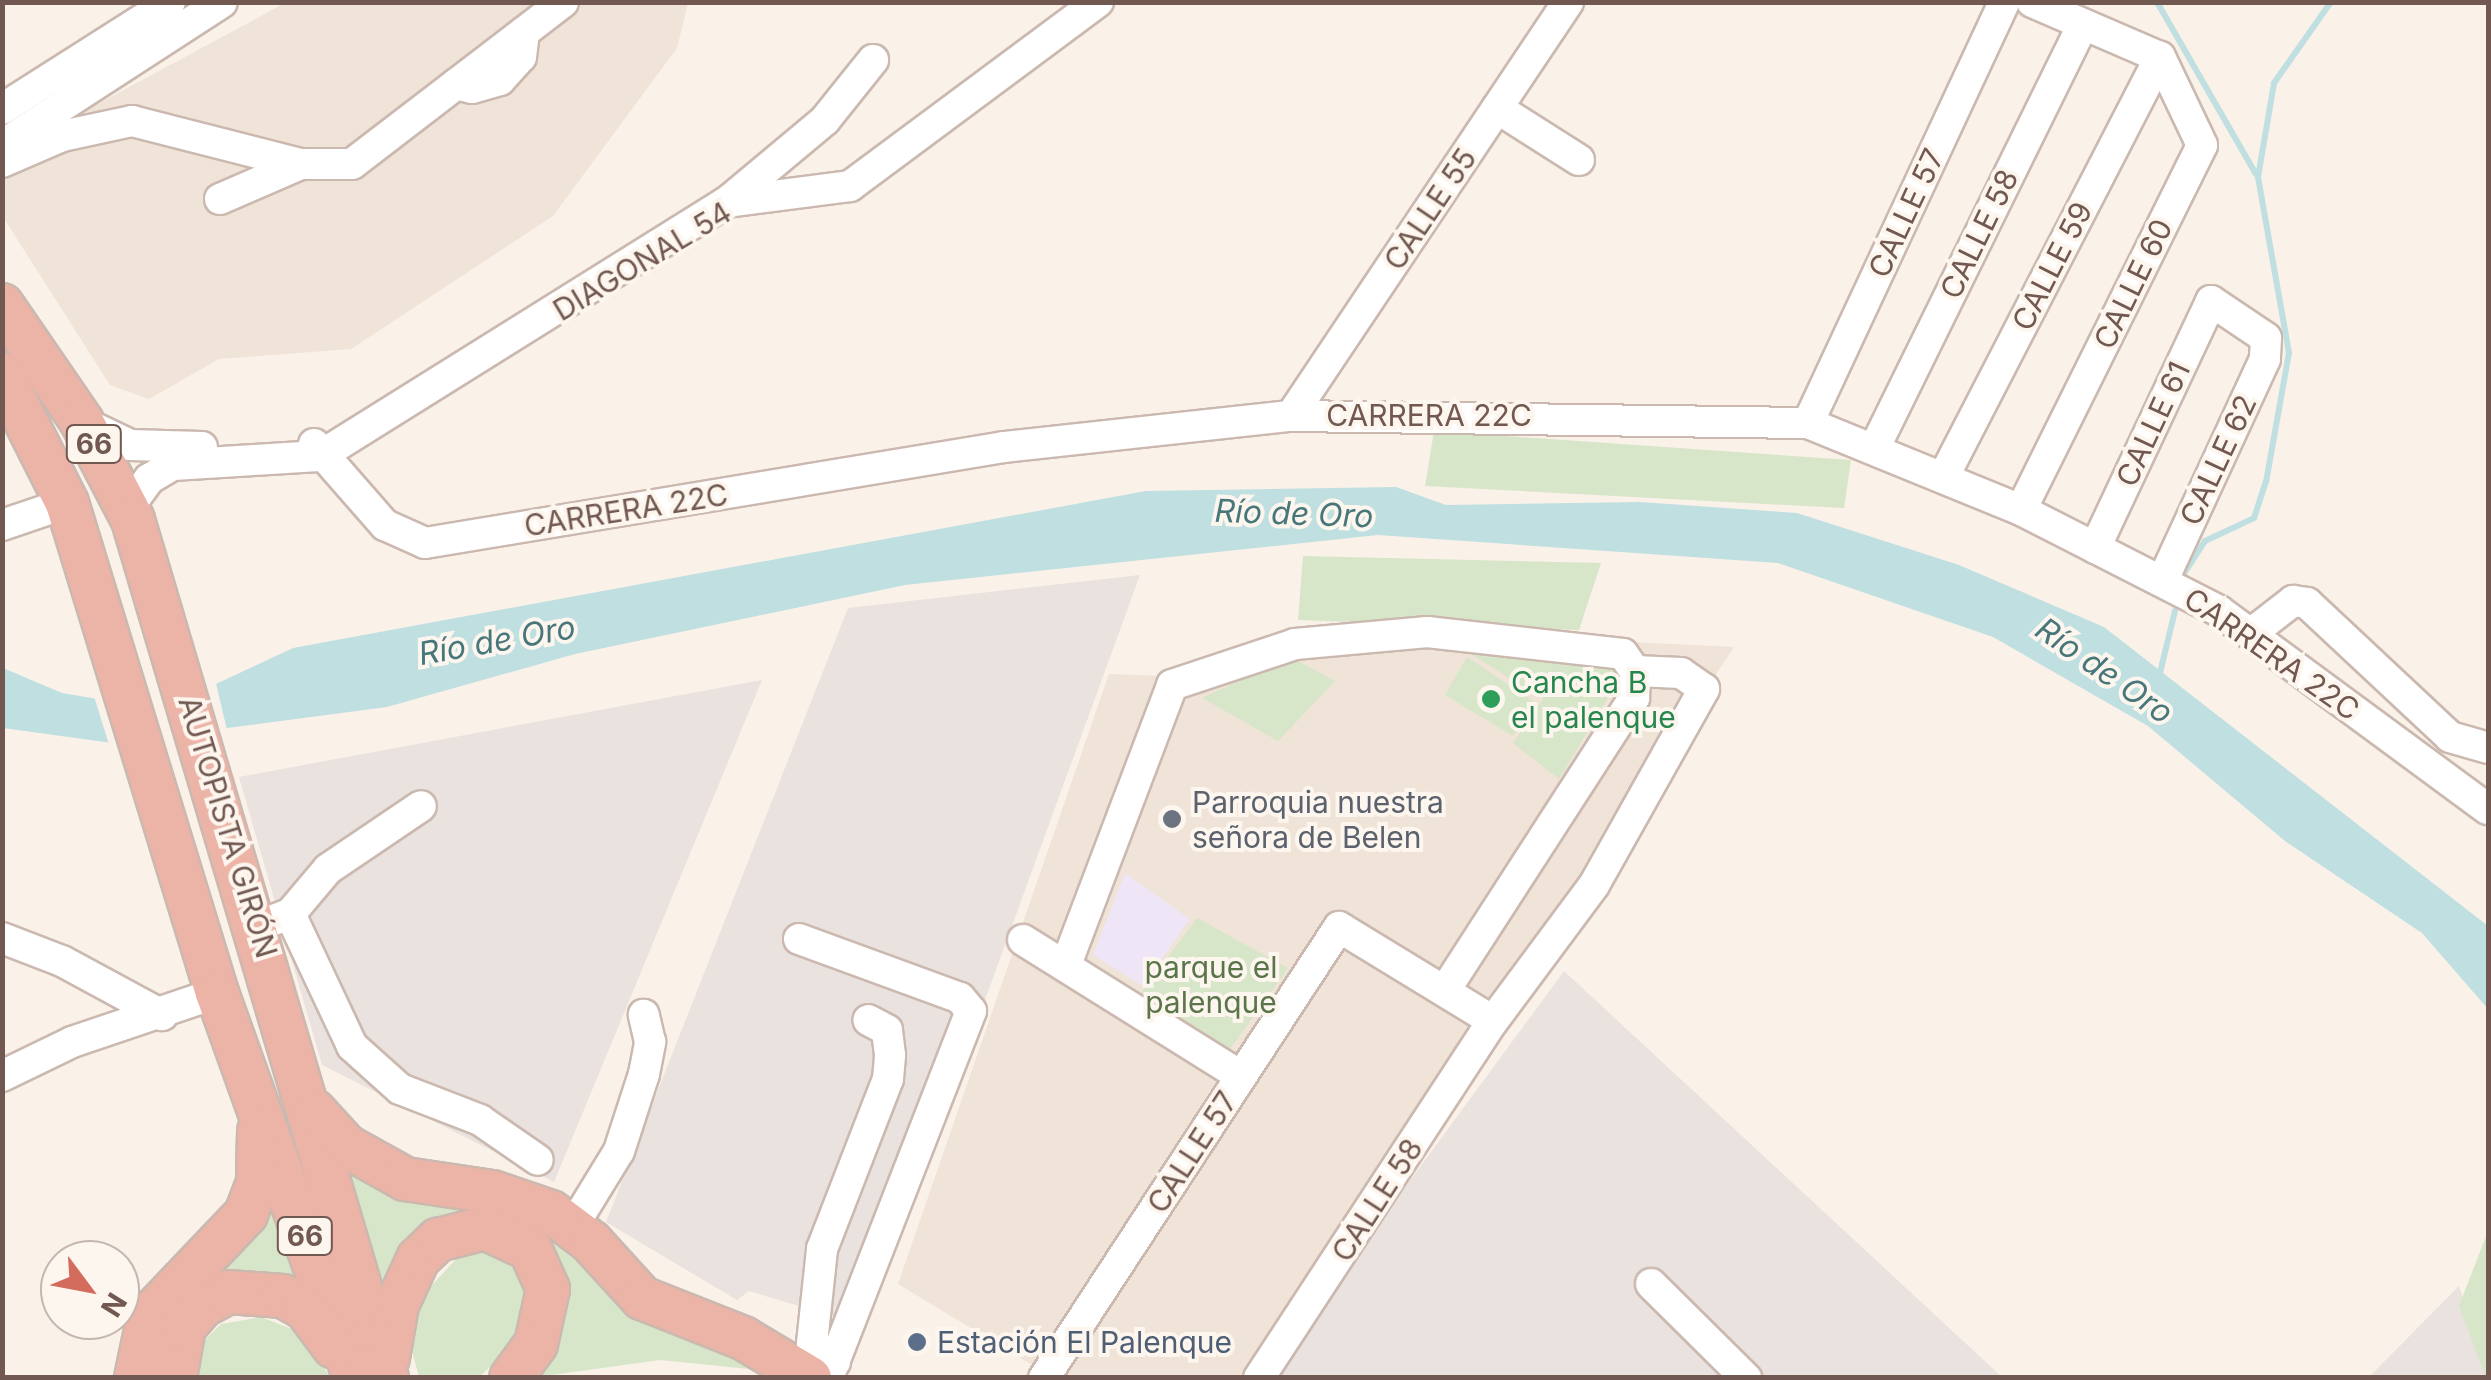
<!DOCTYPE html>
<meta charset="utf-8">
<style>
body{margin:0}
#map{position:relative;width:2491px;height:1380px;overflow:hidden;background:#faf1e9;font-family:Inter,sans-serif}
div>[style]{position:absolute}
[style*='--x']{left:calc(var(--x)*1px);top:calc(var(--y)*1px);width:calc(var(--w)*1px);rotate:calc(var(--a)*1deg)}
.residential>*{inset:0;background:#f0e3d8}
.industrial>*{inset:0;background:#e9e2de}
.education>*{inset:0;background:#eee5f6}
.green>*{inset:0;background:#d7e6c8}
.water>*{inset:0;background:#bfdfe1}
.pier>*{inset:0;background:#faf1e9}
.stream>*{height:6px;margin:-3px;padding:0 3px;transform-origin:3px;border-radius:3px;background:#bfdfe1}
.roads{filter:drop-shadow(2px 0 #cbb9b0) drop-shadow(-2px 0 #cbb9b0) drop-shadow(0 2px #cbb9b0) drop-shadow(0 -2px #cbb9b0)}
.minor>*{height:30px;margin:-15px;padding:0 15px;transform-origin:15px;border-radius:15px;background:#fff}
.highway>*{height:42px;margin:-21px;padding:0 21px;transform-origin:21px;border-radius:21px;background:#ecb3a7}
.dots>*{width:28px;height:28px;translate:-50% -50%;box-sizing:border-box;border:5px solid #fdf6ee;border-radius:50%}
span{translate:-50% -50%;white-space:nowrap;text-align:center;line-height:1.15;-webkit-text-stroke:8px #fdf6ee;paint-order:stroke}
.shield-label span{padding:2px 8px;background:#fdf6ee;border:2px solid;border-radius:8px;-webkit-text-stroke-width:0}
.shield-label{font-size:28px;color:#715850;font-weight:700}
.street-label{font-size:30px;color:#715850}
.leisure-label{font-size:30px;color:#27864d}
.left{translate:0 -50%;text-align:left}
.worship-label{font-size:30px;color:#5b616d}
.park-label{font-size:30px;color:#5a7549}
.service-label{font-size:30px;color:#4e5e75}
.water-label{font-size:32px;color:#48777b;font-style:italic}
.frame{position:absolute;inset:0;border:5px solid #715850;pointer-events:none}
.north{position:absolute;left:40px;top:1240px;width:100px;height:100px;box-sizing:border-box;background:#fdf6ee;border:2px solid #c5b7af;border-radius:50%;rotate:122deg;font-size:28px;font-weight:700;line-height:40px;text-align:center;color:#715850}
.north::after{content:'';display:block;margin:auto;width:35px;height:45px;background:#d46c5d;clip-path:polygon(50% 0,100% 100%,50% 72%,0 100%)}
</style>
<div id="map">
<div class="residential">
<i style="clip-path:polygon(285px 3px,688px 3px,677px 48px,553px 216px,351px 349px,219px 359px,149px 399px,110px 385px,3px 217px,3px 155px)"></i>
<i style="clip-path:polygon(1427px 632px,1734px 647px,1254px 1377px,1052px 1377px,898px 1284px,1109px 674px,1166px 676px)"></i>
</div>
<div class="industrial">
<i style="clip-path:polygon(1140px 575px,866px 1326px,749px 1291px,737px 1300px,606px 1222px,848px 608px)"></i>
<i style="clip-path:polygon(762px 680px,554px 1182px,322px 1065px,239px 777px)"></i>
<i style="clip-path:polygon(1564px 971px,2002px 1377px,1265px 1378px)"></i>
<i style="clip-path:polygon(2459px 1286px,2488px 1377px,2368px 1378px)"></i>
</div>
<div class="education">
<i style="clip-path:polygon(1125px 873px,1190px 919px,1143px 986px,1093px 955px)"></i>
</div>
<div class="green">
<i style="clip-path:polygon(1434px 431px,1851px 460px,1844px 508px,1425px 486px)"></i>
<i style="clip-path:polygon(1303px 556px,1601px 563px,1579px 630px,1298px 620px)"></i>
<i style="clip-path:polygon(1471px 654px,1627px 666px,1559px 779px,1513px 743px,1543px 699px)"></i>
<i style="clip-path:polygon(1291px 657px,1335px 681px,1278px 741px,1202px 698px)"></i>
<i style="clip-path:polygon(1467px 657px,1537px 704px,1513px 736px,1445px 695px)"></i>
<i style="clip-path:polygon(1197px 918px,1288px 968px,1225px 1056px,1139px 996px)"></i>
<i style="clip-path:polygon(339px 1151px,370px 1184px,419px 1203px,516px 1216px,602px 1280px,768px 1371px,660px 1360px,537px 1377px,555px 1339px,501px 1224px,383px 1295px)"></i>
<i style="clip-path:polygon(272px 1180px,313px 1287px,241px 1276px,149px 1364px)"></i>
<i style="clip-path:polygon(2488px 1231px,2488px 1377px,2486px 1378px,2459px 1306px)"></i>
<i style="clip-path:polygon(500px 1249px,522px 1271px,530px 1307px,518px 1341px,479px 1377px,419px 1377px,410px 1343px,424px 1294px,457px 1258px)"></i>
<i style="clip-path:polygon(261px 1317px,302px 1333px,330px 1377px,195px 1378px,199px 1346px,221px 1324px)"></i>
</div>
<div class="water">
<i style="clip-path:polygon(1396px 487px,1446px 505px,1640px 502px,1797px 513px,1959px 565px,2104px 627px,2488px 926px,2488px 1009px,2422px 933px,2285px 841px,2148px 726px,1993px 637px,1778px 563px,1378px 535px,905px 585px,575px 654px,387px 707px,112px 743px,3px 728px,3px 668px,62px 693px,116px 702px,201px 691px,293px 648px,1146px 491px)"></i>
</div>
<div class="pier">
<i style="clip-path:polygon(215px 679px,227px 730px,110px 748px,93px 693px,116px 697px)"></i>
</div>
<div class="stream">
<i style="--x:2157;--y:2;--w:198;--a:60.1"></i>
<i style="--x:2181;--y:578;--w:44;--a:-57"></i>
<i style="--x:2205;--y:541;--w:54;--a:-25.1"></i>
<i style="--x:2254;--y:518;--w:38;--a:-72"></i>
<i style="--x:2266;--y:482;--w:131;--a:-79.9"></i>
<i style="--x:2289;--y:353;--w:179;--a:-100"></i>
<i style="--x:2258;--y:177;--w:95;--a:-80.3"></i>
<i style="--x:2274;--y:83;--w:99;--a:-54.9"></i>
<i style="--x:2159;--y:677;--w:68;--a:-76.4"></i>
</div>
<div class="roads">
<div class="minor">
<i style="--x:2032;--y:2;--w:139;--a:23.3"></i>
<i style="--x:456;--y:84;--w:16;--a:14"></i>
<i style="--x:472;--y:88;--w:29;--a:-16"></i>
<i style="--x:500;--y:80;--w:31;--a:-48"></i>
<i style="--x:521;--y:57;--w:25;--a:-83"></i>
<i style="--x:1497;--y:108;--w:97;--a:32.4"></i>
<i style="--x:2;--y:109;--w:199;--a:-32.5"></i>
<i style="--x:2;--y:145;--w:262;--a:-33"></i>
<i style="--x:2;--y:162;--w:65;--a:-23.4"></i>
<i style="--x:62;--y:136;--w:72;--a:-12.1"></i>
<i style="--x:132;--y:121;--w:174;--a:14.3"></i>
<i style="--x:220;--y:199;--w:88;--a:-23.4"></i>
<i style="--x:301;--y:164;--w:51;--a:0"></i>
<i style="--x:352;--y:164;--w:266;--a:-37.5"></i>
<i style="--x:727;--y:202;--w:128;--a:-39.9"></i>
<i style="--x:825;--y:120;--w:77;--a:-51.3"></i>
<i style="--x:1291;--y:416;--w:498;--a:-56.2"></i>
<i style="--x:82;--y:422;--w:53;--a:25.6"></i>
<i style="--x:130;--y:445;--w:72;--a:1.6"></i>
<i style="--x:1808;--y:423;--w:464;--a:-65"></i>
<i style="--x:314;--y:444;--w:108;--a:48.8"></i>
<i style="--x:385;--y:525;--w:44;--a:24.2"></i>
<i style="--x:425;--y:543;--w:587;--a:-9.41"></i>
<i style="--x:1004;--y:447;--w:289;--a:-6.2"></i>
<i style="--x:1291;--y:416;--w:517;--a:0.78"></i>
<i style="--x:1808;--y:423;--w:230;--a:22.2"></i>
<i style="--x:2021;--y:510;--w:222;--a:27"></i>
<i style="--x:2219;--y:611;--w:334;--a:36.4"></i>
<i style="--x:1876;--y:445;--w:469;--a:-63.8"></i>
<i style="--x:1944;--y:476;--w:471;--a:-62.7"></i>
<i style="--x:128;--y:508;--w:36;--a:-54"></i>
<i style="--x:149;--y:479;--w:27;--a:-31"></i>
<i style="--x:172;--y:465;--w:148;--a:-3.5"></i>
<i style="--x:320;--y:456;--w:480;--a:-32"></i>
<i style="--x:727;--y:202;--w:124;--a:-7.4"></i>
<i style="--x:850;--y:186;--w:309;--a:-36.6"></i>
<i style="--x:2021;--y:510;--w:407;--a:-63.6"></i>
<i style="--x:2202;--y:145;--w:98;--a:-115.5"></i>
<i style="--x:2;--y:525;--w:69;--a:-18.7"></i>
<i style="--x:2095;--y:548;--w:273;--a:-64.8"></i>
<i style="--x:2211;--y:301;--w:66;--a:33.9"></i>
<i style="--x:2266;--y:338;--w:21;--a:93"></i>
<i style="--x:2265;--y:359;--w:243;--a:114.8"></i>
<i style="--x:2253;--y:632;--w:51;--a:-37.8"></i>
<i style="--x:2293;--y:601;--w:14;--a:8"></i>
<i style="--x:2307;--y:603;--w:196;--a:43.1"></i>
<i style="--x:2450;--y:737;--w:40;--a:16"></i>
<i style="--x:290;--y:914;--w:59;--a:-49.8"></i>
<i style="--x:328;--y:869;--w:112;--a:-34.1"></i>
<i style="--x:258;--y:926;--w:34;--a:-21"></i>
<i style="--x:290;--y:914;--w:146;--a:64.8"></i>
<i style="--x:352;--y:1046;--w:64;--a:41.9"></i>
<i style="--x:400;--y:1089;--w:86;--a:21.2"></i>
<i style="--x:480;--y:1120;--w:70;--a:34.6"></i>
<i style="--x:2;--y:938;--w:64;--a:21"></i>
<i style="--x:62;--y:961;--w:114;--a:28.4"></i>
<i style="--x:799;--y:939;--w:171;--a:20.1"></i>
<i style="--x:960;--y:998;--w:17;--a:50"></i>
<i style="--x:971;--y:1011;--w:394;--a:111.3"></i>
<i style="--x:1023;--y:940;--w:257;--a:32"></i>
<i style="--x:1067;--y:962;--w:296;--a:-69.2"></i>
<i style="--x:1172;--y:685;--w:130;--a:-18.4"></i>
<i style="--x:1295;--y:644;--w:133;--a:-5.2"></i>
<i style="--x:1427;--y:632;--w:197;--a:6.4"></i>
<i style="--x:1623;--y:654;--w:21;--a:55"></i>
<i style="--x:1635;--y:671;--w:27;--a:92"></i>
<i style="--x:1634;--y:698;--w:348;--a:122.9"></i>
<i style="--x:2;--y:1076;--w:78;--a:-25.9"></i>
<i style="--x:72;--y:1042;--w:153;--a:-18.7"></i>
<i style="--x:573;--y:1226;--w:88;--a:-58.5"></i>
<i style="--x:619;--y:1151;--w:81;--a:-72"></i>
<i style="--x:644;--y:1074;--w:33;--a:-79"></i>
<i style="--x:650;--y:1042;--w:28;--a:-103"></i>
<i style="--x:1651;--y:1284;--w:134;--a:44.7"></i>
<i style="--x:835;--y:1362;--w:30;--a:-140"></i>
<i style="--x:812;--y:1343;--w:95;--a:-83.9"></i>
<i style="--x:822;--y:1249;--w:182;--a:-68.8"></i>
<i style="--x:888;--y:1079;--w:24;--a:-85"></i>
<i style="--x:890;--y:1055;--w:25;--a:-97"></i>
<i style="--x:887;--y:1030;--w:21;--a:-152"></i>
<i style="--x:1044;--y:1378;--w:539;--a:-56.81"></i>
<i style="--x:1339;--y:927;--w:180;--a:31.4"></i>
<i style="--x:1259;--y:1378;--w:427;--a:-56.8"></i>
<i style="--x:1493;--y:1021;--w:169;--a:-53.4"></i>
<i style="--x:1594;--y:885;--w:225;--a:-60.7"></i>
<i style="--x:1704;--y:689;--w:28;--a:-145"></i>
<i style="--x:1681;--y:673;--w:46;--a:-177.5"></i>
</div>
<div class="highway">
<i style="--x:2;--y:305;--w:142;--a:55.6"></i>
<i style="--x:82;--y:422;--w:110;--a:62.5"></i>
<i style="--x:133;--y:520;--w:895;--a:73.51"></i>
<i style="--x:2;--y:374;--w:144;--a:63.3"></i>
<i style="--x:67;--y:503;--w:512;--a:72.98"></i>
<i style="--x:217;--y:993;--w:409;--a:70.3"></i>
<i style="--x:314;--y:1111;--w:47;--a:47.6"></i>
<i style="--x:346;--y:1146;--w:68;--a:29.2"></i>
<i style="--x:405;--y:1179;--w:88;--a:8.5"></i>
<i style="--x:492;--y:1192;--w:62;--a:18.7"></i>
<i style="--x:551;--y:1212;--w:50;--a:36.9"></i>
<i style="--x:591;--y:1242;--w:76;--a:47.7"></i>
<i style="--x:642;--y:1298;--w:109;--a:21.6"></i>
<i style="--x:743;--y:1338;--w:78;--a:30.8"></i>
<i style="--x:388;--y:1358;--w:54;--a:-80.4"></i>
<i style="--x:397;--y:1305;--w:51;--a:-65.5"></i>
<i style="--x:418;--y:1259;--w:28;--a:-44"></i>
<i style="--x:438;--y:1240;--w:49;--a:-14.3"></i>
<i style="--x:485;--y:1228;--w:50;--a:25"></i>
<i style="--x:530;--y:1249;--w:44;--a:65.8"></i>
<i style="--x:548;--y:1289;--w:56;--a:102.3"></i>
<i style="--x:536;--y:1344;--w:42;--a:126.3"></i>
<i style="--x:136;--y:1378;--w:63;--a:-78.2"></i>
<i style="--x:149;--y:1316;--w:141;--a:-46.4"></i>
<i style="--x:246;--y:1214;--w:33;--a:-69"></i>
<i style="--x:258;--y:1183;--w:52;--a:-88.9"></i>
<i style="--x:175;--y:1378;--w:52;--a:-80"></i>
<i style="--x:184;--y:1327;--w:28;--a:-49"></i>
<i style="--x:202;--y:1306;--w:30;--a:-28"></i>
<i style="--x:228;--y:1292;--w:55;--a:4.2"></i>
<i style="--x:283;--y:1296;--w:26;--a:29"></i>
<i style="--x:306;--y:1309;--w:47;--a:53.6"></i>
</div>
</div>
<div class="dots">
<i style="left:1491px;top:699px;background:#2e9e5b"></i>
<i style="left:1172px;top:819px;background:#6b7280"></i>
<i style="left:917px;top:1342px;background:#5c6f8a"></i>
</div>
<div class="shield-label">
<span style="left:94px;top:444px">66</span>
<span style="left:305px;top:1236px">66</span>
</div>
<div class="street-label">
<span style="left:1430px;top:209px;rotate:-56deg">CALLE 55</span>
<span style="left:1906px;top:213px;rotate:-65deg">CALLE 57</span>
<span style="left:1979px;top:234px;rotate:-64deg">CALLE 58</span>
<span style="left:642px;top:261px;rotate:-31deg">DIAGONAL 54</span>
<span style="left:2052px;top:266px;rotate:-63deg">CALLE 59</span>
<span style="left:2133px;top:284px;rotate:-64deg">CALLE 60</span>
<span style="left:1429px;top:415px">CARRERA 22C</span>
<span style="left:2153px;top:424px;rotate:-65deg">CALLE 61</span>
<span style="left:2218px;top:460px;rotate:-65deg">CALLE 62</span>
<span style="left:626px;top:510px;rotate:-9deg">CARRERA 22C</span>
<span style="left:2272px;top:654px;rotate:35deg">CARRERA 22C</span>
<span style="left:228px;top:827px;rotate:73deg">AUTOPISTA GIRÓN</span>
<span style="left:1192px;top:1152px;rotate:-57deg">CALLE 57</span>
<span style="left:1377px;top:1200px;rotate:-57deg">CALLE 58</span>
</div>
<div class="leisure-label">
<span class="left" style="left:1511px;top:699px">Cancha B<br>el palenque</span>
</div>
<div class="worship-label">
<span class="left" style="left:1192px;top:819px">Parroquia nuestra<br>señora de Belen</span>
</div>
<div class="park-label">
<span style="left:1211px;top:984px">parque el<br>palenque</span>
</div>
<div class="service-label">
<span class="left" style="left:937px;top:1342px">Estación El Palenque</span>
</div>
<div class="water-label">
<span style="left:1294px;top:514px;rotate:2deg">Río de Oro</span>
<span style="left:497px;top:641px;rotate:-10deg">Río de Oro</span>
<span style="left:2104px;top:671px;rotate:35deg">Río de Oro</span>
</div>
<div class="frame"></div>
<div class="north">N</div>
</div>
